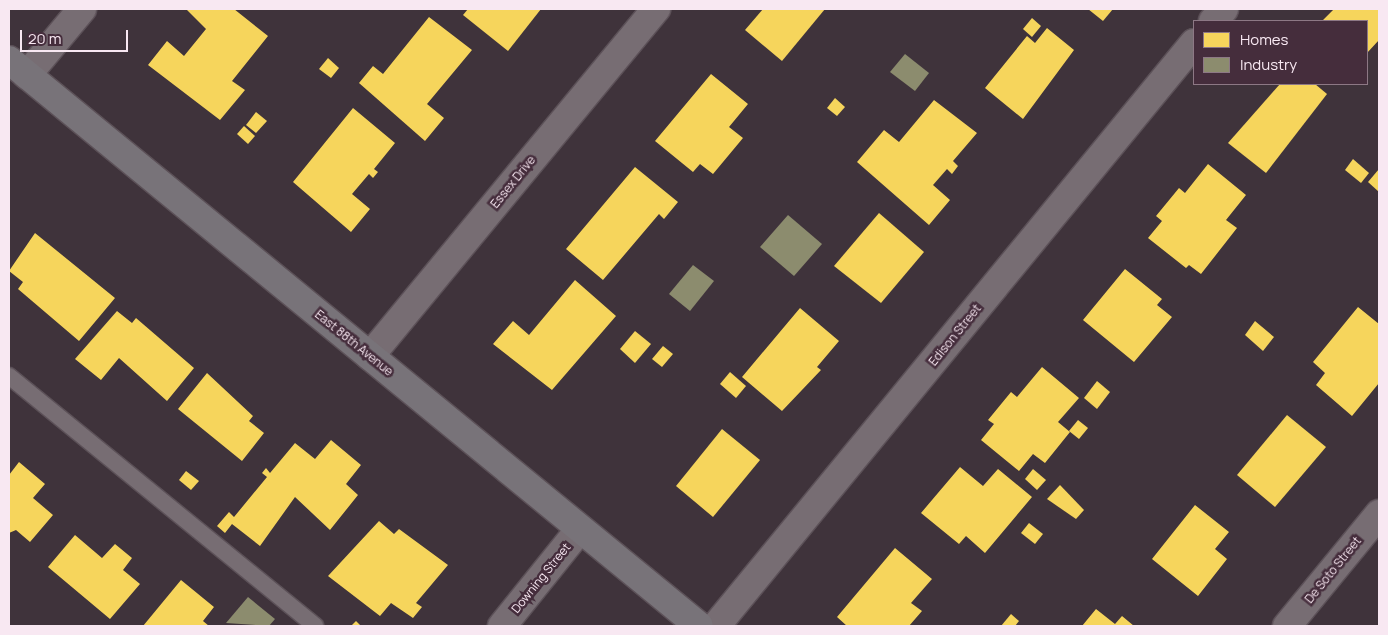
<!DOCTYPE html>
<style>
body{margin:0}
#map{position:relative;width:1388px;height:635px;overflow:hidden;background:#3f333b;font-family:Manrope,sans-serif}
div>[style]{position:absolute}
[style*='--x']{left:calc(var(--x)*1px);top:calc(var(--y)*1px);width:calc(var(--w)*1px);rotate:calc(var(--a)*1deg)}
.homes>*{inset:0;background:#f6d55c}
.industry>*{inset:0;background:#8c8c6e}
.roads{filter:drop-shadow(1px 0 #5c5158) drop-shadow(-1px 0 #5c5158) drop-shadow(0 1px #5c5158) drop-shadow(0 -1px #5c5158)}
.service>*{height:16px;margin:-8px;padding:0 8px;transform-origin:8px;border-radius:8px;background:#776d73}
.minor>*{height:28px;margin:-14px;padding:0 14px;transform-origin:14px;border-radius:14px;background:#776d73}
.secondary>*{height:28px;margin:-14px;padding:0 14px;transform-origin:14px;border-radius:14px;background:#787379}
span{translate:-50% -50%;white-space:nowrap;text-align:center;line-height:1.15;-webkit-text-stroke:5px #452d3c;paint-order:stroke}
.street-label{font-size:12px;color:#f8e8f2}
.frame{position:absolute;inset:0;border:10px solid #f8e8f2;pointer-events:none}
.legend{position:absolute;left:1193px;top:20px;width:175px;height:65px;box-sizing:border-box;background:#452d3c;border:1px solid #8d7885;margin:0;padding:6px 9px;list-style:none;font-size:15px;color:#f8e8f2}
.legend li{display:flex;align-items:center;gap:10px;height:25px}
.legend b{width:25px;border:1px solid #8d7885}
.scale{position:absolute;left:20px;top:30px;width:108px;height:22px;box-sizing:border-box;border:2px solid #f8e8f2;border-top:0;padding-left:6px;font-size:15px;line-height:18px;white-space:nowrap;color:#f8e8f2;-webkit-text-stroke:4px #452d3c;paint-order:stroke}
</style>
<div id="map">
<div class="homes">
<i style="clip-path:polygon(186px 9px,234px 9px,268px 36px,232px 81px,245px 90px,220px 120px,148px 65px,167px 41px,184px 56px,206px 29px)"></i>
<i style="clip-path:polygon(468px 9px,541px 9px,508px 51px,463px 15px)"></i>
<i style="clip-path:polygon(763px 9px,825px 9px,782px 61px,745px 30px)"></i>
<i style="clip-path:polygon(1088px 9px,1113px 9px,1103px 21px)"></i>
<i style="clip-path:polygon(1334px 9px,1379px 9px,1379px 40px,1367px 53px,1367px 21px,1322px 21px)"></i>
<i style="clip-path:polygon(429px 17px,472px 50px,427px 104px,444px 118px,425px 141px,359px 83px,373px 66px,383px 74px)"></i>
<i style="clip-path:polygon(1032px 18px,1041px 26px,1032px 37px,1023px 29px)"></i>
<i style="clip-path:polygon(1047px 28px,1074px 50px,1023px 119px,985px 88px,1027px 36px,1035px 43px)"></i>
<i style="clip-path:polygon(328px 58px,339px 68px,331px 78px,319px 69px)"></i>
<i style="clip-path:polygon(711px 74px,748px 104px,729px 127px,743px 138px,713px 174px,700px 164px,693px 172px,655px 141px)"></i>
<i style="clip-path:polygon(1280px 84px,1315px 84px,1327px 94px,1266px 173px,1228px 143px)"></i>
<i style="clip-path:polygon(835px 98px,845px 107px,837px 116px,827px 108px)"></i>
<i style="clip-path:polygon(934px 100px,977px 133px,953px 161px,958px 166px,952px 174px,947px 169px,933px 185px,950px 200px,929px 225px,857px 162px,884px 130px,899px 142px)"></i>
<i style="clip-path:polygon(353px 108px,395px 143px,374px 169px,378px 172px,373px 178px,369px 174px,352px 194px,370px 209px,351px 232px,293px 182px)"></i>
<i style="clip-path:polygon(256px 112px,267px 121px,256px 133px,246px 125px)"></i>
<i style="clip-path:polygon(244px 126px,255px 136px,248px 144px,237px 134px)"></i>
<i style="clip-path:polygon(1353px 159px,1369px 173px,1361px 183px,1345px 170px)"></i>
<i style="clip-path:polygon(1208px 164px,1246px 195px,1226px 220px,1237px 228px,1201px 274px,1189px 265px,1186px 268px,1148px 238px,1162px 221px,1156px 216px,1179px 188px,1185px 193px)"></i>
<i style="clip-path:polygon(635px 167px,678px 202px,664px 219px,659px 214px,603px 280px,566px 249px)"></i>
<i style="clip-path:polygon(1379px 169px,1379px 192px,1368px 182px)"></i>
<i style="clip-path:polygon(879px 213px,924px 252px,881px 303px,834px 266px)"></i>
<i style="clip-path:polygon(35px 233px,115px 298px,79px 341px,18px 289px,23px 282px,9px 271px)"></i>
<i style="clip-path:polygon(1125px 269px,1162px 299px,1157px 305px,1172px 317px,1134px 362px,1083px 320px)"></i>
<i style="clip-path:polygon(575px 280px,616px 316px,552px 390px,493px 344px,513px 321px,529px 335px)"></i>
<i style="clip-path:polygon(1358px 307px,1379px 324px,1379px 383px,1352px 416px,1316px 385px,1325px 373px,1313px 362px)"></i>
<i style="clip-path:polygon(800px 308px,839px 341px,817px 367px,821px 370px,782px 411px,742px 377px)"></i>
<i style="clip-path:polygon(117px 311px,132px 323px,136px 318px,194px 368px,167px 401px,119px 358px,101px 380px,75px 359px)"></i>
<i style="clip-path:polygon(1255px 321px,1274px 337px,1263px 351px,1245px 335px)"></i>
<i style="clip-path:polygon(635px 331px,651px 344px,635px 363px,620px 349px)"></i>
<i style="clip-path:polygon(663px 346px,673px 354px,662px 367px,652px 359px)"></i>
<i style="clip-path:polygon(1042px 367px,1079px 398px,1058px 422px,1070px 432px,1045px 463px,1033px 454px,1019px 471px,981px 440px,994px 424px,988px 420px,1011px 392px,1017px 397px)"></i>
<i style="clip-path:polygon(730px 372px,746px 386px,736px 398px,720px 384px)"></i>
<i style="clip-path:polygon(207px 373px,253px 416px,249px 421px,264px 433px,242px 461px,178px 409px)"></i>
<i style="clip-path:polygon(1097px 381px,1110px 392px,1097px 409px,1084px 398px)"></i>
<i style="clip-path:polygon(1287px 415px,1326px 447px,1275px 507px,1237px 475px)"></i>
<i style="clip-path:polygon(1078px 420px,1088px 428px,1079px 439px,1069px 431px)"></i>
<i style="clip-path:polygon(722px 429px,760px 460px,713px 517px,676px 486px)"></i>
<i style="clip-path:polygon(331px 440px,361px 465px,346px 484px,358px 495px,330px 530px,295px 497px,260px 546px,232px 524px,225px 533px,217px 526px,229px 512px,234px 517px,267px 477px,262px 473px,266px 468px,270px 473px,295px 443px,315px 459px)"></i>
<i style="clip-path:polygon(19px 462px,45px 484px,33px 498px,53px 515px,30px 542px,16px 530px,9px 533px,9px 475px)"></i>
<i style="clip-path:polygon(960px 467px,983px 486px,998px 469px,1032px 497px,985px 553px,966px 536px,959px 544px,921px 513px)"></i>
<i style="clip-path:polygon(1033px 469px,1046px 480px,1037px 490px,1025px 479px)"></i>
<i style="clip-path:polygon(186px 471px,199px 481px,191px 490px,179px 480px)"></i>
<i style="clip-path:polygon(1060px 485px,1084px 510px,1076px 519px,1047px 499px)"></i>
<i style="clip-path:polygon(1195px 505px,1229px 532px,1215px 549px,1227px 559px,1198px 596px,1152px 559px)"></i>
<i style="clip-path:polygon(379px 521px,394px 534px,399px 529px,448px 565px,416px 603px,422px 607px,413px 618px,391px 603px,380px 616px,328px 576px)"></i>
<i style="clip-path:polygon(1029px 523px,1043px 534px,1035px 544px,1021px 533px)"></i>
<i style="clip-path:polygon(75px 535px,102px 558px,115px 544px,132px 558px,123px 570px,140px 584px,110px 619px,48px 567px)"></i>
<i style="clip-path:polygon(895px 548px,932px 579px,911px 603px,922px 611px,909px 626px,847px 626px,837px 617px)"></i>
<i style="clip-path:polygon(181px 580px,214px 607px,203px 621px,209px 626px,143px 626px)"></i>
<i style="clip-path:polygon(1096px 609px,1115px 624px,1122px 616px,1134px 626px,1082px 626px)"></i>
<i style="clip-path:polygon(1011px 614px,1019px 621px,1015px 626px,1001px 626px)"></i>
<i style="clip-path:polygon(356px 621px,361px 626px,351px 626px)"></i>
</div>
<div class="industry">
<i style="clip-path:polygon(905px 54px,929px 73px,915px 91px,890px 72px)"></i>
<i style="clip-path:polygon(788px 215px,822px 244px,794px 276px,760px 247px)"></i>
<i style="clip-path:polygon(693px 265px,714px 281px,690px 311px,669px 294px)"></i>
<i style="clip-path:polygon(248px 597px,275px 619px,269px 626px,226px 623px)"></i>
</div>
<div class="roads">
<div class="service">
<i style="--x:9;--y:376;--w:395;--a:39.2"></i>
</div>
<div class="minor">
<i style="--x:1213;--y:21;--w:16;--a:-47"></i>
<i style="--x:27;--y:75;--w:86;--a:-50.2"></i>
<i style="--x:370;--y:356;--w:450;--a:-50.5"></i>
<i style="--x:502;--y:626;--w:124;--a:-51.2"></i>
<i style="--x:716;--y:626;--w:754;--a:-50.65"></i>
<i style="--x:1287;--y:626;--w:145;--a:-50.6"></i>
</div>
<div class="secondary">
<i style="--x:9;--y:60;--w:892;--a:39.36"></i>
</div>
</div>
<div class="street-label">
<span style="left:513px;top:182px;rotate:-51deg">Essex Drive</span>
<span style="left:955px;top:335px;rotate:-51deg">Edison Street</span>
<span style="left:354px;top:343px;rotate:39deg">East 88th Avenue</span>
<span style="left:1333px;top:570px;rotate:-51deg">De Soto Street</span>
<span style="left:541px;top:578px;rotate:-51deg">Downing Street</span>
</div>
<div class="frame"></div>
<ul class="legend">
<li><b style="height:14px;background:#f6d55c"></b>Homes</li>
<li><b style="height:14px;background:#8c8c6e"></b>Industry</li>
</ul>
<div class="scale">20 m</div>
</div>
